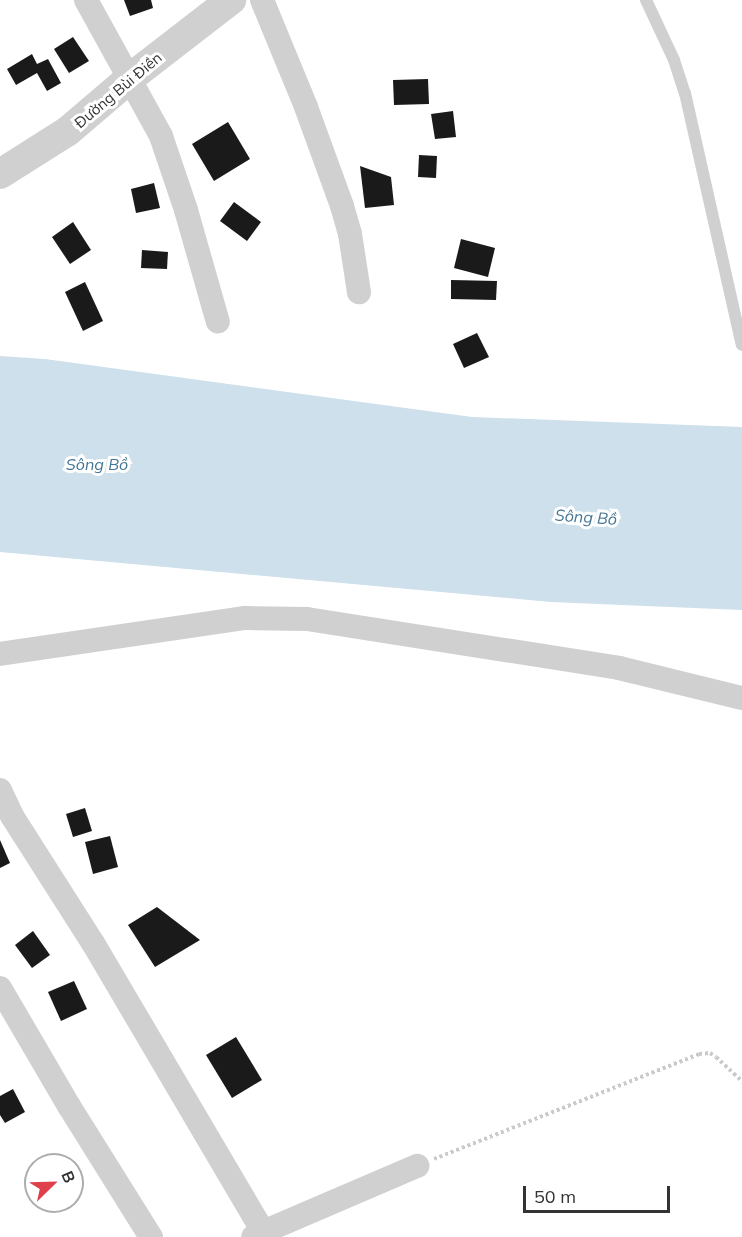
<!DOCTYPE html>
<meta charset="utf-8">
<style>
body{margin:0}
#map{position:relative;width:742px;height:1237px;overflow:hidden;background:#fff;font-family:Mulish,sans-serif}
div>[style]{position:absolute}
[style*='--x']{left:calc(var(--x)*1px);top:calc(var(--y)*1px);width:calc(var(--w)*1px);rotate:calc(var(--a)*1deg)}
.water>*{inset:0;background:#cde0eb}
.building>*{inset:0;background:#1a1a1a}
.path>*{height:4px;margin-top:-2px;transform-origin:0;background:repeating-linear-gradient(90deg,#cacaca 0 3px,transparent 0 6px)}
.service>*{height:12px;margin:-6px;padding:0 6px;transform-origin:6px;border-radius:6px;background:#d0d0d0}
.minor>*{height:24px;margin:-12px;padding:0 12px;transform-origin:12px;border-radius:12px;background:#d0d0d0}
.tertiary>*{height:30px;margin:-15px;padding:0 15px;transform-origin:15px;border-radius:15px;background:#d0d0d0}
span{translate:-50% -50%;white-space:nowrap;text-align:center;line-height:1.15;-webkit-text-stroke:6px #fff;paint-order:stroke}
.street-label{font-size:15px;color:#333}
.water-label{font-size:16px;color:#427594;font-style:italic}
.north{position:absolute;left:24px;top:1153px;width:60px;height:60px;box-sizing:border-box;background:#fff;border:2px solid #adadad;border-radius:50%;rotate:67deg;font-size:16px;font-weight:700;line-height:24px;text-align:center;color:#333}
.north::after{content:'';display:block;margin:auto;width:21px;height:27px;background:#e03f4c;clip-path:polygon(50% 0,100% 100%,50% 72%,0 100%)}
.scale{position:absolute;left:523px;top:1186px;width:147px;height:27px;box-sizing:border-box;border:3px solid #333;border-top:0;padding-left:8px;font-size:18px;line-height:21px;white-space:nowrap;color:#333;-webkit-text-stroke:4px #fff;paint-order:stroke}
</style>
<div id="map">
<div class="water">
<i style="clip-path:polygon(0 356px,45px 359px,472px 417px,742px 427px,742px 610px,551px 602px,0 552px)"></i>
</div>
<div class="building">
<i style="clip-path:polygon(124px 0,151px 0,153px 8px,130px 16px)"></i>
<i style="clip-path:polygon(73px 37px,89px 61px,69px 73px,54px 49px)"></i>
<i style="clip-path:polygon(32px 54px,37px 64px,48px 59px,61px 83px,47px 91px,37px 73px,16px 85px,7px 69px)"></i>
<i style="clip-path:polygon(428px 79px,429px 104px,394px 105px,393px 80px)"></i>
<i style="clip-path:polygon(453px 111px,456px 137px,435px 139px,431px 114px)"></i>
<i style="clip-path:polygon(228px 122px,250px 159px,214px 181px,192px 144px)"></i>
<i style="clip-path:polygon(419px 155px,437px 156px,436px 178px,418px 177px)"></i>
<i style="clip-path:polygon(360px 166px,391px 177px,394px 205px,365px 208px)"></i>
<i style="clip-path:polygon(154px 183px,160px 208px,136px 213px,131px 189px)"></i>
<i style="clip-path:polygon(234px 202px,261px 222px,247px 241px,220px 221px)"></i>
<i style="clip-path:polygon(73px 222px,91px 250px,70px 264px,52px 237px)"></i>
<i style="clip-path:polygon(461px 239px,495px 248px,488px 277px,454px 268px)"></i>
<i style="clip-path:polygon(142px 250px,168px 252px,167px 269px,141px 268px)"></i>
<i style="clip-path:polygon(451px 280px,497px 281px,496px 300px,451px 299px)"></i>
<i style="clip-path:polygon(85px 282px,103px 321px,83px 331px,65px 292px)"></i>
<i style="clip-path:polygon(477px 333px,489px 357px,464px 368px,453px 344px)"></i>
<i style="clip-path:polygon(85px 808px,92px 831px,73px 837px,66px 814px)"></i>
<i style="clip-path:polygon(110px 836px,118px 867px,93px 874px,85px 842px)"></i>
<i style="clip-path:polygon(0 840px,10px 863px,0 868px)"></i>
<i style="clip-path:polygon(157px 907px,200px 940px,155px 967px,128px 925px)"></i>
<i style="clip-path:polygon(33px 931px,50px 955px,32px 968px,15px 945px)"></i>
<i style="clip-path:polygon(74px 981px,87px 1009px,61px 1021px,48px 992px)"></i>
<i style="clip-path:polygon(236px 1037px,262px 1080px,232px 1098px,206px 1055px)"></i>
<i style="clip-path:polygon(13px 1089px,25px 1112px,5px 1123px,0 1115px,0 1096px)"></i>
</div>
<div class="path">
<i style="--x:434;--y:1159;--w:285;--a:-21.6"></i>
<i style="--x:699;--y:1054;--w:11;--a:-5"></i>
<i style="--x:710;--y:1053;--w:7;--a:34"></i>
<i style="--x:716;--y:1057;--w:35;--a:43"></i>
</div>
<div class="service">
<i style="--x:646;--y:0;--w:66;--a:65"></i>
<i style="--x:674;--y:60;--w:35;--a:72"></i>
<i style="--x:685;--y:93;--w:258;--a:77.3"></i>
</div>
<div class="minor">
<i style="--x:86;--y:0;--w:155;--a:61.1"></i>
<i style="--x:161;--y:136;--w:78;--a:71.3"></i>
<i style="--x:186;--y:210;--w:116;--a:74.1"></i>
<i style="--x:262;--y:0;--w:116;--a:67.6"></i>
<i style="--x:306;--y:107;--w:105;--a:70"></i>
<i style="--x:342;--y:206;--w:29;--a:74"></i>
<i style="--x:350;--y:234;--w:59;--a:81.2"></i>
<i style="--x:0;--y:654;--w:248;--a:-8.4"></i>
<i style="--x:245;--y:618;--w:62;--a:0.9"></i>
<i style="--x:307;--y:619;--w:316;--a:8.9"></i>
<i style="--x:619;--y:668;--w:127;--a:13.7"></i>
<i style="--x:0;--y:790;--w:29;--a:65"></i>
<i style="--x:12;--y:816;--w:151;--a:57.5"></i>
<i style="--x:93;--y:943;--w:335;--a:59.5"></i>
<i style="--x:263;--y:1232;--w:11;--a:153"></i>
<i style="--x:0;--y:988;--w:137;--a:59.7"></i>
<i style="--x:69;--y:1106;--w:155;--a:58"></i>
<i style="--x:263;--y:1232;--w:168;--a:-23.2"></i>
</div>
<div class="tertiary">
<i style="--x:0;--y:174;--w:80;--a:-32.3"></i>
<i style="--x:68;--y:131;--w:82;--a:-40.5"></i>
<i style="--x:130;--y:78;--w:128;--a:-37.7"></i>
</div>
<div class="street-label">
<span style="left:118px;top:90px;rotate:-40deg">Đường Bùi Điền</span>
</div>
<div class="water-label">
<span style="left:97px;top:464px">Sông Bồ</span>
<span style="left:586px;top:517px;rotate:4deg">Sông Bồ</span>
</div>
<div class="north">B</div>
<div class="scale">50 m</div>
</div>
